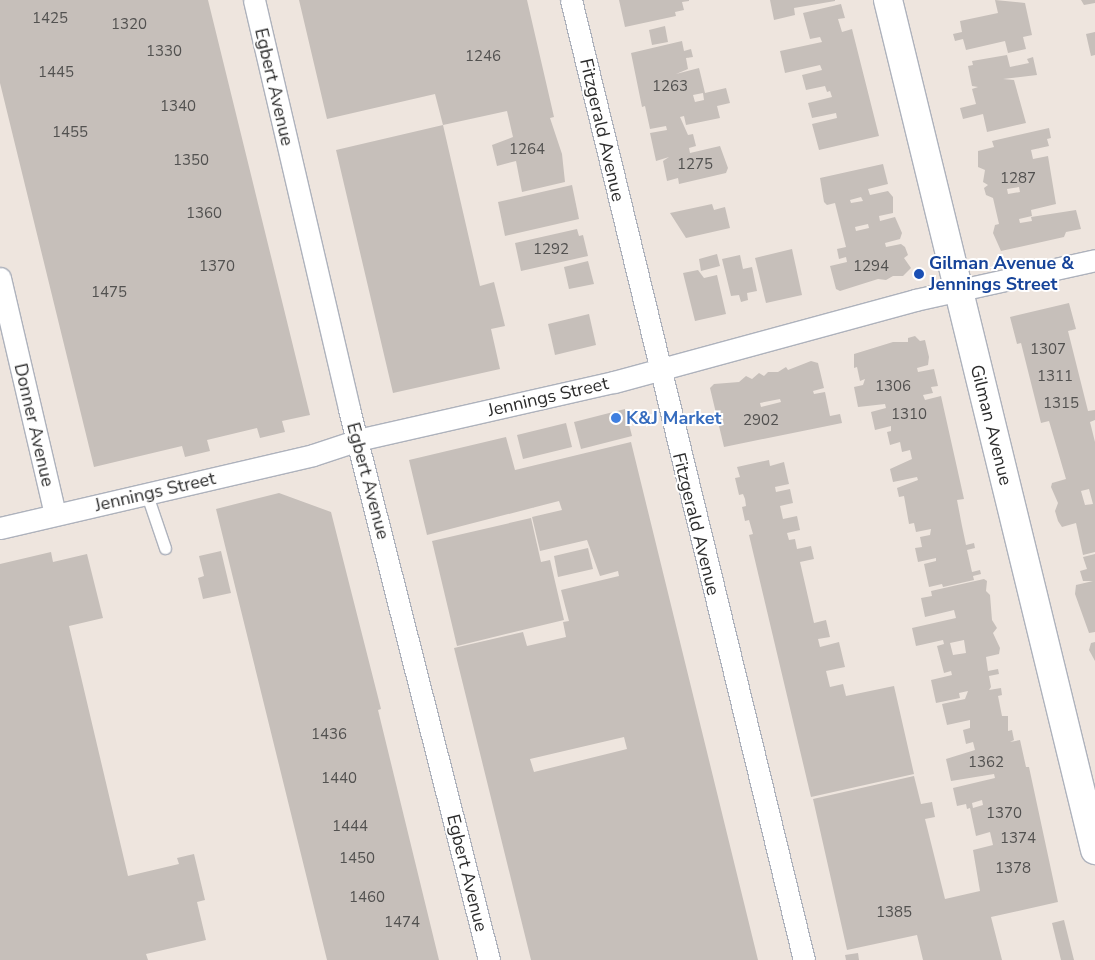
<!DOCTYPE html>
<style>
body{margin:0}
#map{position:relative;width:1095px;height:960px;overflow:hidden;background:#eee5de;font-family:"Nunito Sans",sans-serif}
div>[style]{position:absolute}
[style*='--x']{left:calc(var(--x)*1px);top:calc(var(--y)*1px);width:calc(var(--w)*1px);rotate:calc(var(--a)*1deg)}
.building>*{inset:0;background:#c6bfba}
.roads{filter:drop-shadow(1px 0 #aeb2bc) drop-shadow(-1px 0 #aeb2bc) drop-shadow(0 1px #aeb2bc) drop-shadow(0 -1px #aeb2bc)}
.lane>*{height:11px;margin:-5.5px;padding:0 5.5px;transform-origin:5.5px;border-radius:5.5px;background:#fff}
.street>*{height:21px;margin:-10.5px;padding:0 10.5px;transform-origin:10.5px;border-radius:10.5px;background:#fff}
.secondary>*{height:28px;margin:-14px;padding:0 14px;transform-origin:14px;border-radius:14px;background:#fff}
.dots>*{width:14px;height:14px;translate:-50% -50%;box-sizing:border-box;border:2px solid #fff;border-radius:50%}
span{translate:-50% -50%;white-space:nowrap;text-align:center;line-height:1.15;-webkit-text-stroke:4px #fff;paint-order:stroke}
.number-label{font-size:15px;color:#525150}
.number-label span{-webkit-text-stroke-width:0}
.street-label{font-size:18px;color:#2c2c2c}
.transit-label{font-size:18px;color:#164399;font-weight:700}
.left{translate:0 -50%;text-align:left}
.shop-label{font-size:18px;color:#366cbe;font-weight:700}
</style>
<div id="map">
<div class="building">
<i style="clip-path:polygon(0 0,208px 0,310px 415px,282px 421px,285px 432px,260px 438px,257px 428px,207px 440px,210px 451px,185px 457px,182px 446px,94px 467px,0 83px)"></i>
<i style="clip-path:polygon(299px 0,527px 0,554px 117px,550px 118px,562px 154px,565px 182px,522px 192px,516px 161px,497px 166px,492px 145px,513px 137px,507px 111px,443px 125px,435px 94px,327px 119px)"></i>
<i style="clip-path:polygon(619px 0,689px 0,689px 1px,682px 2px,684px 10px,675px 12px,676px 16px,625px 27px)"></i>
<i style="clip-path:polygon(770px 0,835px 0,835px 1px,794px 8px,795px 15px,774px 20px)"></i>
<i style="clip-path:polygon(995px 0,1025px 3px,1032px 35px,1023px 37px,1026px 49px,1008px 53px,1005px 41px,966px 50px,963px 39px,955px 41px,953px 34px,962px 32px,960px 21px,998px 13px)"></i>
<i style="clip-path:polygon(1081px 0,1095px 0,1095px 3px,1084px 5px)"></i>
<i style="clip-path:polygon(841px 4px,845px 18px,838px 19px,842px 32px,852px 29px,879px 136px,819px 150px,812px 124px,837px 118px,836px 113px,812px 118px,808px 103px,832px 97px,830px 91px,827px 92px,825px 86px,806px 90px,802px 75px,822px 70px,820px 65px,785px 73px,780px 51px,822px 42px,820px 37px,810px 39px,803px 13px)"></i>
<i style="clip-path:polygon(665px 26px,668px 42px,652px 45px,649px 30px)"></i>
<i style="clip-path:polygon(1095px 32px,1095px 55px,1091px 56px,1086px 34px)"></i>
<i style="clip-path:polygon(evenodd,682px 41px,684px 51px,691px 49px,693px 57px,686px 58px,688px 69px,676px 74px,699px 68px,705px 93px,726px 88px,730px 103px,717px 106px,720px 118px,686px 125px,684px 116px,680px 117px,688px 135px,693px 134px,696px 146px,689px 148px,690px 153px,720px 146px,728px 168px,726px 173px,679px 184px,678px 178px,667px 181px,663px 161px,669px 157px,656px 161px,650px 133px,667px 130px,666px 126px,650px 129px,645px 106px,642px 107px,631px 53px,682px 41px,703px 93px,704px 100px,695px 102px,693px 95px,703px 93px)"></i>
<i style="clip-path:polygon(1007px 55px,1010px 67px,1029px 63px,1027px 59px,1033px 57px,1037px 75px,1003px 79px,1014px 80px,1026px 123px,987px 132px,983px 114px,963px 119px,960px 108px,976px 104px,972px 89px,978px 87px,972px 86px,968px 66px,973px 65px,972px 61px)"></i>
<i style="clip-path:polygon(443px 125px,480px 286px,494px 282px,505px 326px,491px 329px,500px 369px,393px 393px,336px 150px)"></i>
<i style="clip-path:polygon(evenodd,1049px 128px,1051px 138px,1047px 139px,1049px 146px,1031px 150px,1033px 159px,1048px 156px,1056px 204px,1031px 210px,1032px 216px,1019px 219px,1020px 223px,1032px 221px,1031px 217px,1076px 210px,1081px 229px,1066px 232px,1064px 237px,1001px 251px,993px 233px,995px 225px,999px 224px,993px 198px,986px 195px,984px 188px,988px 185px,983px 182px,985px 170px,978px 167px,978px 151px,994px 147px,992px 141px,1049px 128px,1019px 187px,1020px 192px,1008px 194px,1007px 189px,1019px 187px)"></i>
<i style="clip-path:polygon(evenodd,883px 164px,888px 184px,868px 189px,870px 195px,888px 191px,893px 197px,893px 213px,879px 216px,880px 221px,895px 217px,902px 233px,900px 239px,885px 243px,886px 247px,901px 244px,905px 247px,908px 255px,904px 258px,911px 268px,903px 276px,893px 276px,886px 280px,878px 279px,840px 291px,836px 289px,830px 266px,847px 262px,846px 257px,839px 259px,837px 249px,846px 247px,835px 203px,827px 205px,824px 202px,820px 178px,883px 164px,861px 197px,863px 201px,851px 203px,850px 200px,861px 197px,883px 164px,868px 224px,869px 228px,856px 231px,855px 227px,868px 224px)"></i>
<i style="clip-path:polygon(572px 185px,579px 219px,505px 236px,498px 202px)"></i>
<i style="clip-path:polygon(712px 204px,714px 210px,725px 207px,730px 228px,686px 238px,670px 213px)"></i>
<i style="clip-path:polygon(577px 229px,579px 236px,583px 235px,588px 256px,521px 271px,515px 243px)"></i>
<i style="clip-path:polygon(792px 249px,802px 295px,766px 303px,755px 258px)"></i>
<i style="clip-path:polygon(717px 254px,720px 266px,701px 271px,699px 259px)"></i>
<i style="clip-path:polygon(740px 255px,743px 269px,752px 267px,757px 291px,747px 293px,748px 300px,741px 302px,739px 295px,731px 296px,722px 259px)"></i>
<i style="clip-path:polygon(588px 261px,594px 284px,569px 289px,564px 267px)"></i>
<i style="clip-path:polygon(698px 270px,704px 278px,717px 275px,726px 314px,695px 321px,683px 273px)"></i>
<i style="clip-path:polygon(evenodd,1069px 303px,1076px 329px,1068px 331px,1088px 411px,1095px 410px,1095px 420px,1090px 422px,1095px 442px,1095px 552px,1083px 555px,1076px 523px,1062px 527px,1058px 521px,1055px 511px,1058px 503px,1051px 487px,1052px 483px,1066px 479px,1049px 421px,1041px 423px,1021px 343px,1017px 344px,1010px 317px,1069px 303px,1089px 489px,1093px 504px,1085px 505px,1081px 491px,1089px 489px)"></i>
<i style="clip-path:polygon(589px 314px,596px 345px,555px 355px,548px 324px)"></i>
<i style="clip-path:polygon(915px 336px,920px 341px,925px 340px,929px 357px,928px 365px,917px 368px,918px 372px,934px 369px,938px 386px,931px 387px,933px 393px,923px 395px,925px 400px,941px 396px,964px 499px,957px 500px,962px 526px,966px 545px,974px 543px,975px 548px,967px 550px,972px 572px,980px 570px,981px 574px,973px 576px,974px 580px,943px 587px,942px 584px,929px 587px,924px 564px,936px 561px,936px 558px,918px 562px,915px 548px,922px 547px,920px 537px,930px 535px,931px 529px,916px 532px,914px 523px,909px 524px,904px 496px,899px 497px,897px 488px,918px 480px,917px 477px,893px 482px,890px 469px,912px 459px,910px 450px,902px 452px,900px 442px,890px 445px,887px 432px,891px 431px,891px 426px,875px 430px,871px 412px,886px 408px,885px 404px,858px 407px,854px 387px,863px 385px,865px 379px,860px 381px,857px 367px,854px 368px,854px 354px,893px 342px,908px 342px,908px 338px)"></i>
<i style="clip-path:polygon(evenodd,811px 361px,818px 363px,824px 388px,813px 391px,814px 394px,825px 392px,830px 416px,840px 414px,842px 423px,724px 447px,710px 388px,714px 384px,739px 382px,746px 376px,752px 379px,759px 373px,764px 376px,768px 372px,778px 372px,786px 367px,788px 370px,811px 361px,780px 399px,781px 402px,761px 407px,760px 403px,780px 399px)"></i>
<i style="clip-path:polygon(625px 409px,632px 436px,581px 449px,574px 422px)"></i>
<i style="clip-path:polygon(566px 423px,572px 447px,523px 459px,517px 435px)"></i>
<i style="clip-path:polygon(evenodd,506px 437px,515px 470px,631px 442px,758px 960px,531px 960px,454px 648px,523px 632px,527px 646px,566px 637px,563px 622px,569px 621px,561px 590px,619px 576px,618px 571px,600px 576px,587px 540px,540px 551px,532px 517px,562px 510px,559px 501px,427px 535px,409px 460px,506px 437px,624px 737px,627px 749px,534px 772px,530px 759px,624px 737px)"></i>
<i style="clip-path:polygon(769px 460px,770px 466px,784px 462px,789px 484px,775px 487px,776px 492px,790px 489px,793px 503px,780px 506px,783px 519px,797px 516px,800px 530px,787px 533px,789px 540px,795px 539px,797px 549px,811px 546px,814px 559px,800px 562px,814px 623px,826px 620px,830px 637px,818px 639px,820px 647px,839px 642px,845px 667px,826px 671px,830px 687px,843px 684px,846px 696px,894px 686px,914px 774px,811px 797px,749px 535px,753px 534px,749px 520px,745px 521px,742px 507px,746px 506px,745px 499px,743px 494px,739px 495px,735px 478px,740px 477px,737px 467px)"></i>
<i style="clip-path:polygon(279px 493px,331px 512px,381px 709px,378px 710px,439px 960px,327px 960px,216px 509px)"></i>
<i style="clip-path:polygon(531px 518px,541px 562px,550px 560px,564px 620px,457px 646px,432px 541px)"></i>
<i style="clip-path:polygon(588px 548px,593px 569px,558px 577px,554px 556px)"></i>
<i style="clip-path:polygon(221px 551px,231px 593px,203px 599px,198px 578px,204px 576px,199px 556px)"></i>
<i style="clip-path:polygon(51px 552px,53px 562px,87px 554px,103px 618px,69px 626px,128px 876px,179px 864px,177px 858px,194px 854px,205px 900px,197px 902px,206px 940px,146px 954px,148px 960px,0 960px,0 564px)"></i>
<i style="clip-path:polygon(1095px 554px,1095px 632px,1089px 633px,1075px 594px,1076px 585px,1093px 581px,1083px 581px,1080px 571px,1087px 569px,1083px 557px)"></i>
<i style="clip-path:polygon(evenodd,984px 579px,987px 581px,986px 591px,990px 595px,992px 620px,997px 628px,993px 633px,1000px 648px,999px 654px,986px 657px,988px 671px,998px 669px,999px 674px,989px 676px,991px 687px,989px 690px,1001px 688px,1002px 695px,998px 696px,1002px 716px,1008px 716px,1008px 731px,1012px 730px,1014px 740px,1010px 742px,1020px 740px,1026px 767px,1029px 767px,1058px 902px,991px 917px,1002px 960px,923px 960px,917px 935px,847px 950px,813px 799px,914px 776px,921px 804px,932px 802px,935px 817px,925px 819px,945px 899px,980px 891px,973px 850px,993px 845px,990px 832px,976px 836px,970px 808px,967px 809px,966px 804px,957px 806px,953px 788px,995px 778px,994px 774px,951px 781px,946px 759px,975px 750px,973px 742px,966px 744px,963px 730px,970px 728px,970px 720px,947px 725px,942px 704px,965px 699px,968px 691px,959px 693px,960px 698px,936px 703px,931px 680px,952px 675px,951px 671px,944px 673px,937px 646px,944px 644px,943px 640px,916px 646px,912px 628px,956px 618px,954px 610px,925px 617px,921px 598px,932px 596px,931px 591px,984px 579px,964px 640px,966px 653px,953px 655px,950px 643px,964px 640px,984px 579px,982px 800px,983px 805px,973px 808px,972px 803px,982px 800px)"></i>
<i style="clip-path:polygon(1095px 642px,1095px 661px,1089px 650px,1091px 643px)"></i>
<i style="clip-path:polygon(1064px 920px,1074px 960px,1061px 960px,1052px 923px)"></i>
<i style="clip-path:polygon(858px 953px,859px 960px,846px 960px,845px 955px)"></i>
</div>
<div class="roads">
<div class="lane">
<i style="--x:147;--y:495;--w:56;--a:71.2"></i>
</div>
<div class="street">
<i style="--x:254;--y:0;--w:420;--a:76.9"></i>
<i style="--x:349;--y:409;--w:569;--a:75.74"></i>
<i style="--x:571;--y:0;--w:988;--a:76.36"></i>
<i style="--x:0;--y:278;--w:242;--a:76.9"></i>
<i style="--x:0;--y:528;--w:321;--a:-13.1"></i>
<i style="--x:313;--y:455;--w:47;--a:-18.4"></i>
<i style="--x:358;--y:440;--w:262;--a:-12.8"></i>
<i style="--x:614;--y:382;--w:312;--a:-15.2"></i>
<i style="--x:915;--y:300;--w:184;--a:-12.5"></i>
</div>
<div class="secondary">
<i style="--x:888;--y:0;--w:875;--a:76.31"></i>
</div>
</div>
<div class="dots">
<i style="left:919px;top:274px;background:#1a4fb4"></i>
<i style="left:616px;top:418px;background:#3f7fe0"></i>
</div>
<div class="number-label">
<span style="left:50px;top:19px">1425</span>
<span style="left:129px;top:25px">1320</span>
<span style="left:164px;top:52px">1330</span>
<span style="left:483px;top:57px">1246</span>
<span style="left:56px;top:73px">1445</span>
<span style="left:670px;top:87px">1263</span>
<span style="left:178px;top:107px">1340</span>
<span style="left:70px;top:133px">1455</span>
<span style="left:527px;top:150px">1264</span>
<span style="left:191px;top:161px">1350</span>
<span style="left:695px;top:165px">1275</span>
<span style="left:1018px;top:179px">1287</span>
<span style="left:204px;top:214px">1360</span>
<span style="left:551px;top:250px">1292</span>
<span style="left:217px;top:267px">1370</span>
<span style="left:871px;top:267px">1294</span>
<span style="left:109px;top:293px">1475</span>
<span style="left:1048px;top:350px">1307</span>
<span style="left:1055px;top:377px">1311</span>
<span style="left:893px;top:387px">1306</span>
<span style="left:1061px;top:404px">1315</span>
<span style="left:909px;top:415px">1310</span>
<span style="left:761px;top:421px">2902</span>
<span style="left:329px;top:735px">1436</span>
<span style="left:986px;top:763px">1362</span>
<span style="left:339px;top:779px">1440</span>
<span style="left:1004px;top:814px">1370</span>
<span style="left:350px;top:827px">1444</span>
<span style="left:1018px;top:839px">1374</span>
<span style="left:357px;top:859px">1450</span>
<span style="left:1013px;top:869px">1378</span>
<span style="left:367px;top:898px">1460</span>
<span style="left:894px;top:913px">1385</span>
<span style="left:402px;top:923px">1474</span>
</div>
<div class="street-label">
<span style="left:274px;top:87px;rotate:77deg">Egbert Avenue</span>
<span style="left:602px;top:130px;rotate:77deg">Fitzgerald Avenue</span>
<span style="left:548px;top:397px;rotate:-13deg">Jennings Street</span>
<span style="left:34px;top:425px;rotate:77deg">Donner Avenue</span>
<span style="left:991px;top:425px;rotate:76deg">Gilman Avenue</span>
<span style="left:368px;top:481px;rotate:75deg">Egbert Avenue</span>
<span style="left:155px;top:492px;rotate:-13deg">Jennings Street</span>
<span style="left:696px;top:524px;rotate:76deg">Fitzgerald Avenue</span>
<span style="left:467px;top:873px;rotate:76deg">Egbert Avenue</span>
</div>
<div class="transit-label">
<span class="left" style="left:929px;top:274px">Gilman Avenue &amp;<br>Jennings Street</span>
</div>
<div class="shop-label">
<span class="left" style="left:626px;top:418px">K&amp;J Market</span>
</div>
</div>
